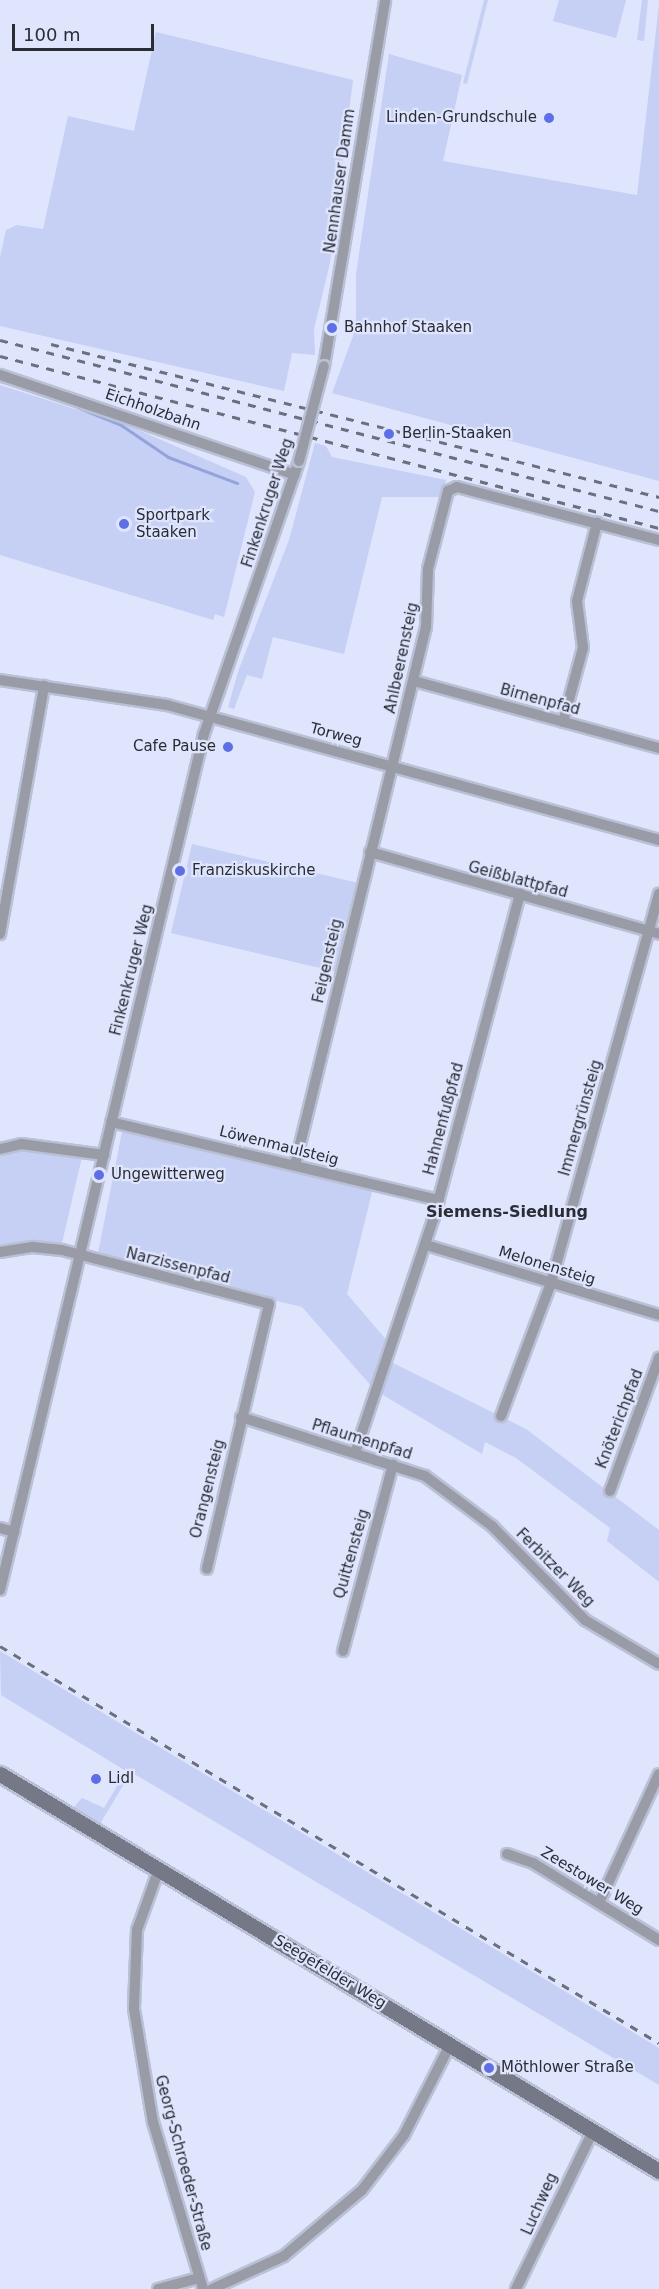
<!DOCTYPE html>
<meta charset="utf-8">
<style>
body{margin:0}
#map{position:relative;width:659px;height:2289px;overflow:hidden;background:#dee5fd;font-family:"DejaVu Sans",sans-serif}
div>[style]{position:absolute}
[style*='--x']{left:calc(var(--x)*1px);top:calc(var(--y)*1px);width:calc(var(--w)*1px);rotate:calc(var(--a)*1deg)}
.green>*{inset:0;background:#c6cff4}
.stream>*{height:3px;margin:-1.5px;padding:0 1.5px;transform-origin:1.5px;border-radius:1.5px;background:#95a3dd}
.roads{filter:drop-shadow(2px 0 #bac0d5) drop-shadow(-2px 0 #bac0d5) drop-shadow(0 2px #bac0d5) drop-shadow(0 -2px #bac0d5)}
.street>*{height:10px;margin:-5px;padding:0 5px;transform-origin:5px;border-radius:5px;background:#999ca6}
.secondary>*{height:15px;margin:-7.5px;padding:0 7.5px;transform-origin:7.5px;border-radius:7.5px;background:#757987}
.rail>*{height:3px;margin-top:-1.5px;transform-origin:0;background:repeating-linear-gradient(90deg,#6c707e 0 8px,transparent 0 16px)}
.bridges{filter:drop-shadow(2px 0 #bac0d5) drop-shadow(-2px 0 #bac0d5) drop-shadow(0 2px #bac0d5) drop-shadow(0 -2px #bac0d5)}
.street-bridge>*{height:10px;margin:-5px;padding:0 5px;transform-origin:5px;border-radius:5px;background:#999ca6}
.dots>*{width:16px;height:16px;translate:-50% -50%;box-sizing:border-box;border:3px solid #dee5fd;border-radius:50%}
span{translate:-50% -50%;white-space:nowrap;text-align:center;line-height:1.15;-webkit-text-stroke:4.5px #dee5fd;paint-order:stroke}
.poi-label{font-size:15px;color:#2a2d35}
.right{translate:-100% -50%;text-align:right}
.left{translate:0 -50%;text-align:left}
.street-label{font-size:15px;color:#2a2d35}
.neighbourhood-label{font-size:16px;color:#2a2d35;font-weight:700}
.scale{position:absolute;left:12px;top:24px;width:142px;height:27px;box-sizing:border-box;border:3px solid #2a2d35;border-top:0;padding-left:8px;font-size:18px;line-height:21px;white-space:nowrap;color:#2a2d35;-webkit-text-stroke:4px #dee5fd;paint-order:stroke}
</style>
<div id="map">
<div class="green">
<i style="clip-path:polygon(484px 0,488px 0,467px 84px,463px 83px)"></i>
<i style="clip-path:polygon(559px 0,626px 0,616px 38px,553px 21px)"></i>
<i style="clip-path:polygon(642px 0,648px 0,644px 41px,637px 40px)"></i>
<i style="clip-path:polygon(659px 4px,659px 481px,332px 393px,356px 328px,356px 274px,389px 54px,462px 75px,443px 161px,637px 195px)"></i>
<i style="clip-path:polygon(156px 32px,353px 80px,330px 263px,314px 329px,315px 355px,292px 353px,284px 391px,0 326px,0 257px,6px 230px,17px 225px,43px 229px,68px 116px,134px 131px)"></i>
<i style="clip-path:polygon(0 385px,134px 428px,246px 477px,255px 492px,224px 617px,215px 614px,213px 620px,0 555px)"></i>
<i style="clip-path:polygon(315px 443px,326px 446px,332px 457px,446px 480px,442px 497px,382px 497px,344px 654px,273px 637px,262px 679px,247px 675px,234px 709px,228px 707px,239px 669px,289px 540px)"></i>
<i style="clip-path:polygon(192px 844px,358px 883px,337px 972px,171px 933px)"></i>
<i style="clip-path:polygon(128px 1129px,373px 1188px,347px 1294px,389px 1343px,373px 1388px,302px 1307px,97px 1258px,122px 1132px)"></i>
<i style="clip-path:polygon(22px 1150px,82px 1157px,62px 1243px,0 1244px,0 1155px)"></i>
<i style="clip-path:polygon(389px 1361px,526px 1429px,659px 1530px,659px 1582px,607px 1541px,610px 1528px,516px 1458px,485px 1442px,482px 1454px,378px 1392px)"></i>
<i style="clip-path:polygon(0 1651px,659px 2048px,659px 2085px,131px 1772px,100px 1824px,73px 1808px,82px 1798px,104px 1808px,126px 1771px,1px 1695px)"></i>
</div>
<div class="stream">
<i style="--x:0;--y:381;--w:8;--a:14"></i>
<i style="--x:77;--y:407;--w:48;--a:22.2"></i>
<i style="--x:121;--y:425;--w:57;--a:34.2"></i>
<i style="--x:168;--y:457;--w:74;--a:20.6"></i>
</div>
<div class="roads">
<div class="street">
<i style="--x:324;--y:366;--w:371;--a:-80.5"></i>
<i style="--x:0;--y:375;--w:311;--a:18.7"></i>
<i style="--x:0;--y:680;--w:169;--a:8.5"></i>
<i style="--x:167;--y:705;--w:510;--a:15.34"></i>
<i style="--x:414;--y:681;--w:254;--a:15.3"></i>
<i style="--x:563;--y:722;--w:77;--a:-74.9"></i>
<i style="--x:583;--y:648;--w:47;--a:-97.3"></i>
<i style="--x:577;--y:601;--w:81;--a:-75.6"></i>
<i style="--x:370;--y:852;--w:300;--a:15.8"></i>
<i style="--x:0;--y:934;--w:252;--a:-79.9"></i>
<i style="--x:111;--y:1122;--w:337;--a:13.4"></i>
<i style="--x:0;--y:1149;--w:22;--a:-13"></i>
<i style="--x:21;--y:1144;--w:84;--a:7.5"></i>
<i style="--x:295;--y:1165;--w:554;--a:-76.32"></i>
<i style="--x:426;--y:627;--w:58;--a:-88"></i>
<i style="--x:428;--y:569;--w:81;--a:-75.6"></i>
<i style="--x:448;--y:491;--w:10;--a:-24"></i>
<i style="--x:457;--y:487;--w:209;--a:14.7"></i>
<i style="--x:426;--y:1245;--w:243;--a:16.7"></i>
<i style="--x:0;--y:1252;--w:33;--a:-9"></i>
<i style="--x:33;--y:1247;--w:29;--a:6"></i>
<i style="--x:62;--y:1250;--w:214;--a:14.6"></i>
<i style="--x:269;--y:1304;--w:272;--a:103.2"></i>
<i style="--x:501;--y:1416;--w:142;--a:-69.4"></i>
<i style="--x:551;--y:1283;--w:404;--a:-74.5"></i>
<i style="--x:241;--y:1417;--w:193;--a:17.8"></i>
<i style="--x:425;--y:1476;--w:84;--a:36.7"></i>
<i style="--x:492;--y:1526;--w:132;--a:45.3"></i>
<i style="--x:585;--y:1620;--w:86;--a:30.7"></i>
<i style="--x:355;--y:1453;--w:249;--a:-71.5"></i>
<i style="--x:434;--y:1217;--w:335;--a:-75.1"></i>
<i style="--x:610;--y:1491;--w:142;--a:-69.8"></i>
<i style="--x:0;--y:1528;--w:15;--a:16"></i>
<i style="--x:0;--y:1590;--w:880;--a:-76.6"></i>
<i style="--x:204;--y:734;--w:289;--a:-70.8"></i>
<i style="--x:343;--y:1651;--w:193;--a:-75"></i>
<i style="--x:507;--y:1854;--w:28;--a:19"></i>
<i style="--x:533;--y:1863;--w:148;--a:31.4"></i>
<i style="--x:159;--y:1869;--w:65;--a:109.8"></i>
<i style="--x:137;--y:1930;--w:79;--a:92.2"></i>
<i style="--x:134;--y:2009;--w:115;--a:80.5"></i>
<i style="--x:153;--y:2122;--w:174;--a:73.3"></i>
<i style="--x:599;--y:1903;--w:142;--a:-65.1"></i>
<i style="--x:158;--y:2289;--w:42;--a:-15"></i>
<i style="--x:212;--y:2289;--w:79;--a:-24.6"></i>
<i style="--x:284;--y:2256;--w:102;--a:-40.2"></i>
<i style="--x:362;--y:2190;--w:69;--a:-52.6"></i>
<i style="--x:404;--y:2135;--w:101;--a:-62.9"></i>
<i style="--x:516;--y:2289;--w:176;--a:-64"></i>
</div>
<div class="secondary">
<i style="--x:0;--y:1774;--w:769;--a:31.07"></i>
</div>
</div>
<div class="rail">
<i style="--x:0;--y:340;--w:681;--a:14.55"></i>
<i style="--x:51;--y:344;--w:627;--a:14.12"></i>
<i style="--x:0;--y:356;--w:681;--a:14.63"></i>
<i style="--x:0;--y:1646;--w:769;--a:31.07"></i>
</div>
<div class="bridges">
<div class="street-bridge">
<i style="--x:299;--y:461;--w:98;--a:-75.3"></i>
</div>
</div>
<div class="dots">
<i style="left:549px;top:118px;background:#5e6fe6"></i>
<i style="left:332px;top:328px;background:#5e6fe6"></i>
<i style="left:389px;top:434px;background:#5e6fe6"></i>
<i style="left:124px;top:524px;background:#5e6fe6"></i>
<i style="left:228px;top:747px;background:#5e6fe6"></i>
<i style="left:180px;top:871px;background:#5e6fe6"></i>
<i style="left:99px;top:1175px;background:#5e6fe6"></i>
<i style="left:96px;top:1779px;background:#5e6fe6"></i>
<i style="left:489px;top:2068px;background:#5e6fe6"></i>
</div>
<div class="poi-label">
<span class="right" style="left:537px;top:118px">Linden-Grundschule</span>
<span class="left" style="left:344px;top:328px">Bahnhof Staaken</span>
<span class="left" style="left:402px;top:434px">Berlin-Staaken</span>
<span class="left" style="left:136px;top:524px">Sportpark<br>Staaken</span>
<span class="right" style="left:216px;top:747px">Cafe Pause</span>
<span class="left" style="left:192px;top:871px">Franziskuskirche</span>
<span class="left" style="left:111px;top:1175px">Ungewitterweg</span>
<span class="left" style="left:108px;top:1779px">Lidl</span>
<span class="left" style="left:501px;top:2068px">Möthlower Straße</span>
</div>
<div class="street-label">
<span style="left:340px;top:181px;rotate:-82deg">Nennhauser Damm</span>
<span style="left:153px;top:410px;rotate:19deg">Eichholzbahn</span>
<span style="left:268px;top:503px;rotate:-72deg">Finkenkruger Weg</span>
<span style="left:402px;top:658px;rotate:-78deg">Ahlbeerensteig</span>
<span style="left:540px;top:700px;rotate:15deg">Birnenpfad</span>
<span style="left:336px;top:735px;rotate:15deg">Torweg</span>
<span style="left:518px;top:880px;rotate:15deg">Geißblattpfad</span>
<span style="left:328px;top:961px;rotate:-77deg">Feigensteig</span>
<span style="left:132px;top:970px;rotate:-76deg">Finkenkruger Weg</span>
<span style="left:581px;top:1118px;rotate:-74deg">Immergrünsteig</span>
<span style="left:444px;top:1119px;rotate:-75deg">Hahnenfußpfad</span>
<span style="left:279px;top:1146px;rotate:14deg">Löwenmaulsteig</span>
<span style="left:178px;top:1266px;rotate:14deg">Narzissenpfad</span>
<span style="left:547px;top:1266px;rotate:17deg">Melonensteig</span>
<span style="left:620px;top:1419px;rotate:-69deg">Knöterichpfad</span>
<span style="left:362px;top:1440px;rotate:17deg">Pflaumenpfad</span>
<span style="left:208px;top:1489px;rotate:-76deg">Orangensteig</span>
<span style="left:352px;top:1554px;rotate:-74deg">Quittensteig</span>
<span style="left:555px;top:1568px;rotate:45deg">Ferbitzer Weg</span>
<span style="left:592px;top:1881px;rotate:31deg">Zeestower Weg</span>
<span style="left:330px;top:1972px;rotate:31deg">Seegefelder Weg</span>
<span style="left:183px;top:2163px;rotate:75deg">Georg-Schroeder-Straße</span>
<span style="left:540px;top:2204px;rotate:-66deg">Luchweg</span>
</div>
<div class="neighbourhood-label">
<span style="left:507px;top:1212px">Siemens-Siedlung</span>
</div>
<div class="scale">100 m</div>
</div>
